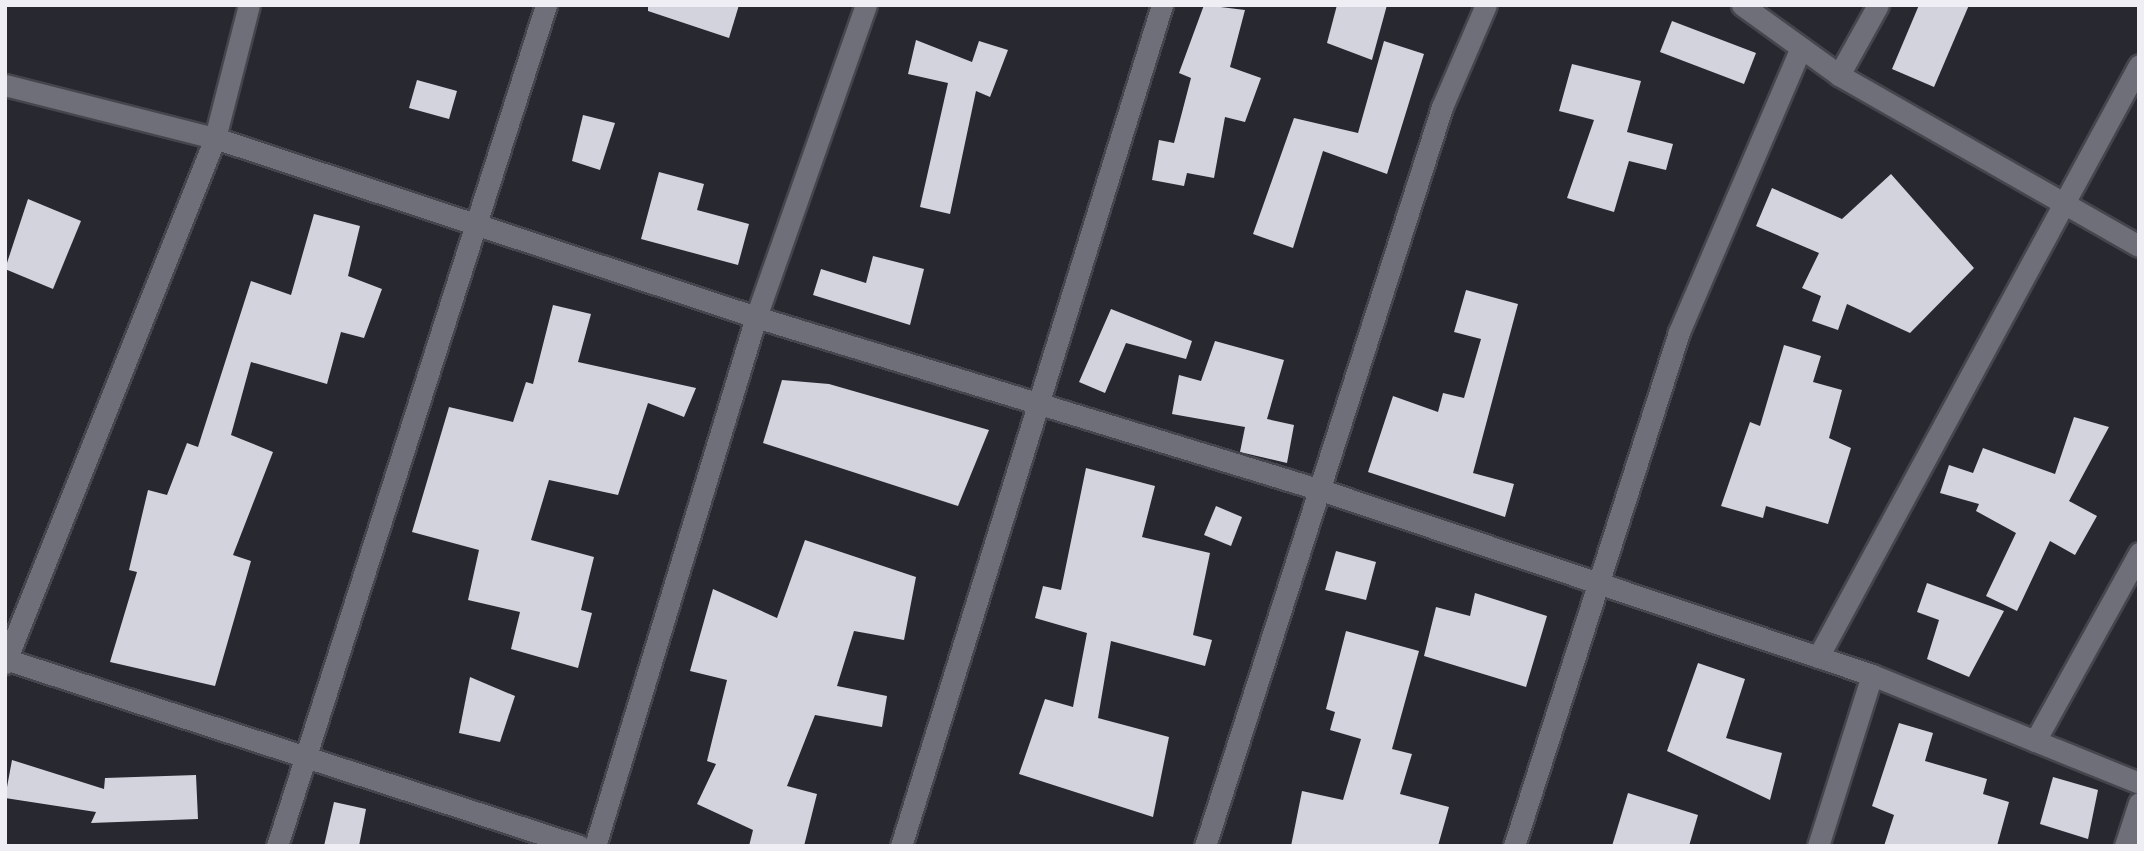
<!DOCTYPE html>
<style>
body{margin:0}
#map{position:relative;width:2144px;height:851px;overflow:hidden;background:#282830;font-family:Montserrat,sans-serif}
div>[style]{position:absolute}
[style*='--x']{left:calc(var(--x)*1px);top:calc(var(--y)*1px);width:calc(var(--w)*1px);rotate:calc(var(--a)*1deg)}
.building>*{inset:0;background:#d2d3dd}
.roads{filter:drop-shadow(2px 0 #45464d) drop-shadow(-2px 0 #45464d) drop-shadow(0 2px #45464d) drop-shadow(0 -2px #45464d)}
.street>*{height:21px;margin:-10.5px;padding:0 10.5px;transform-origin:10.5px;border-radius:10.5px;background:#6e6f79}
span{translate:-50% -50%;white-space:nowrap;text-align:center;line-height:1.15;-webkit-text-stroke:7px #111115;paint-order:stroke}
.frame{position:absolute;inset:0;border:7px solid #eeeef4;pointer-events:none}
</style>
<div id="map">
<div class="building">
<i style="clip-path:polygon(648px 5px,739px 5px,729px 38px,648px 11px)"></i>
<i style="clip-path:polygon(1204px 5px,1245px 10px,1230px 67px,1261px 78px,1245px 122px,1225px 117px,1214px 178px,1187px 173px,1184px 186px,1152px 180px,1159px 140px,1174px 143px,1191px 78px,1179px 73px)"></i>
<i style="clip-path:polygon(1337px 5px,1387px 5px,1372px 60px,1327px 43px)"></i>
<i style="clip-path:polygon(1919px 5px,1969px 5px,1934px 87px,1892px 69px)"></i>
<i style="clip-path:polygon(1672px 21px,1756px 53px,1744px 84px,1660px 52px)"></i>
<i style="clip-path:polygon(916px 40px,972px 62px,979px 41px,1008px 50px,990px 97px,976px 91px,950px 214px,920px 207px,948px 83px,908px 74px)"></i>
<i style="clip-path:polygon(1384px 41px,1424px 54px,1387px 174px,1323px 151px,1293px 248px,1253px 234px,1294px 118px,1358px 133px)"></i>
<i style="clip-path:polygon(1572px 64px,1641px 81px,1627px 132px,1673px 144px,1666px 170px,1629px 161px,1614px 212px,1567px 198px,1594px 120px,1559px 111px)"></i>
<i style="clip-path:polygon(417px 80px,457px 91px,449px 119px,409px 108px)"></i>
<i style="clip-path:polygon(583px 115px,615px 123px,600px 170px,572px 161px)"></i>
<i style="clip-path:polygon(659px 172px,704px 184px,697px 210px,749px 224px,738px 265px,641px 239px)"></i>
<i style="clip-path:polygon(1891px 174px,1974px 268px,1910px 333px,1847px 304px,1838px 330px,1812px 321px,1821px 296px,1802px 288px,1819px 253px,1756px 226px,1772px 188px,1842px 219px)"></i>
<i style="clip-path:polygon(28px 199px,81px 221px,53px 289px,5px 269px)"></i>
<i style="clip-path:polygon(314px 214px,360px 226px,348px 276px,382px 289px,364px 338px,341px 332px,327px 384px,251px 362px,231px 435px,273px 452px,233px 555px,251px 561px,215px 686px,110px 662px,137px 572px,129px 570px,148px 490px,167px 495px,187px 443px,198px 447px,251px 281px,291px 295px)"></i>
<i style="clip-path:polygon(873px 256px,924px 269px,910px 325px,813px 295px,821px 269px,866px 283px)"></i>
<i style="clip-path:polygon(1466px 290px,1518px 304px,1473px 473px,1514px 484px,1505px 517px,1368px 472px,1393px 396px,1438px 412px,1443px 393px,1464px 398px,1481px 339px,1454px 332px)"></i>
<i style="clip-path:polygon(553px 305px,591px 314px,578px 362px,696px 388px,684px 417px,648px 403px,618px 495px,549px 480px,531px 540px,594px 557px,581px 610px,592px 613px,578px 668px,511px 649px,520px 612px,468px 600px,479px 550px,412px 532px,449px 407px,513px 422px,526px 382px,533px 384px)"></i>
<i style="clip-path:polygon(1111px 309px,1192px 341px,1186px 359px,1126px 343px,1105px 393px,1079px 382px)"></i>
<i style="clip-path:polygon(1215px 341px,1284px 360px,1267px 419px,1294px 425px,1287px 463px,1240px 452px,1245px 427px,1172px 414px,1179px 375px,1201px 381px)"></i>
<i style="clip-path:polygon(1784px 345px,1821px 356px,1813px 382px,1842px 390px,1829px 438px,1851px 448px,1828px 524px,1766px 506px,1763px 518px,1721px 506px,1750px 422px,1760px 426px)"></i>
<i style="clip-path:polygon(782px 380px,829px 384px,989px 430px,958px 506px,763px 443px)"></i>
<i style="clip-path:polygon(2074px 417px,2109px 427px,2069px 501px,2097px 516px,2075px 555px,2050px 541px,2017px 611px,1986px 596px,2016px 533px,1976px 511px,1979px 504px,1940px 493px,1949px 465px,1973px 473px,1983px 448px,2055px 474px)"></i>
<i style="clip-path:polygon(1086px 468px,1155px 486px,1142px 537px,1210px 553px,1193px 635px,1212px 640px,1205px 666px,1111px 641px,1098px 718px,1169px 737px,1153px 817px,1019px 774px,1045px 699px,1073px 707px,1087px 633px,1035px 618px,1043px 586px,1061px 590px)"></i>
<i style="clip-path:polygon(1216px 506px,1242px 517px,1231px 546px,1204px 535px)"></i>
<i style="clip-path:polygon(805px 540px,916px 577px,904px 640px,854px 631px,837px 686px,887px 696px,882px 727px,815px 715px,787px 786px,817px 794px,804px 846px,749px 846px,753px 830px,697px 804px,716px 764px,707px 761px,727px 680px,690px 671px,713px 589px,777px 618px)"></i>
<i style="clip-path:polygon(1336px 551px,1376px 562px,1366px 600px,1325px 590px)"></i>
<i style="clip-path:polygon(1927px 583px,2004px 611px,1969px 677px,1927px 659px,1939px 620px,1917px 612px)"></i>
<i style="clip-path:polygon(1475px 593px,1547px 616px,1526px 687px,1424px 656px,1436px 607px,1470px 616px)"></i>
<i style="clip-path:polygon(1346px 631px,1419px 651px,1392px 749px,1412px 754px,1400px 794px,1449px 807px,1438px 846px,1291px 846px,1302px 791px,1343px 800px,1361px 739px,1330px 730px,1335px 712px,1326px 709px)"></i>
<i style="clip-path:polygon(1698px 663px,1745px 679px,1726px 738px,1782px 753px,1770px 800px,1667px 751px)"></i>
<i style="clip-path:polygon(470px 677px,515px 696px,500px 742px,459px 733px)"></i>
<i style="clip-path:polygon(1899px 723px,1933px 733px,1925px 761px,1987px 779px,1983px 794px,2009px 802px,1997px 846px,1884px 846px,1894px 815px,1872px 806px)"></i>
<i style="clip-path:polygon(12px 760px,104px 789px,105px 778px,196px 775px,198px 819px,91px 823px,96px 812px,5px 798px)"></i>
<i style="clip-path:polygon(2053px 777px,2098px 790px,2088px 839px,2040px 824px)"></i>
<i style="clip-path:polygon(1628px 793px,1698px 815px,1689px 846px,1612px 846px)"></i>
<i style="clip-path:polygon(334px 802px,366px 809px,359px 846px,324px 846px)"></i>
</div>
<div class="roads">
<div class="street">
<i style="--x:1742;--y:5;--w:120;--a:35.8"></i>
<i style="--x:1839;--y:75;--w:345;--a:29.7"></i>
<i style="--x:1839;--y:75;--w:80;--a:-60.9"></i>
<i style="--x:5;--y:85;--w:217;--a:14.2"></i>
<i style="--x:215;--y:138;--w:570;--a:18.31"></i>
<i style="--x:756;--y:317;--w:594;--a:17.03"></i>
<i style="--x:1324;--y:491;--w:578;--a:18.56"></i>
<i style="--x:1872;--y:675;--w:288;--a:22"></i>
<i style="--x:1818;--y:657;--w:673;--a:-61.53"></i>
<i style="--x:5;--y:659;--w:604;--a:18.04"></i>
<i style="--x:5;--y:663;--w:565;--a:-68.2"></i>
<i style="--x:215;--y:138;--w:137;--a:-75.7"></i>
<i style="--x:2035;--y:741;--w:215;--a:-61"></i>
<i style="--x:277;--y:846;--w:883;--a:-72.26"></i>
<i style="--x:595;--y:846;--w:553;--a:-73.07"></i>
<i style="--x:756;--y:317;--w:331;--a:-70.6"></i>
<i style="--x:901;--y:846;--w:881;--a:-72.76"></i>
<i style="--x:1205;--y:846;--w:776;--a:-72.22"></i>
<i style="--x:1442;--y:107;--w:111;--a:-66.7"></i>
<i style="--x:1514;--y:846;--w:540;--a:-72.2"></i>
<i style="--x:1679;--y:332;--w:309;--a:-66.8"></i>
<i style="--x:1818;--y:846;--w:179;--a:-72.5"></i>
<i style="--x:2125;--y:846;--w:45;--a:-72"></i>
</div>
</div>
<div class="frame"></div>
</div>
